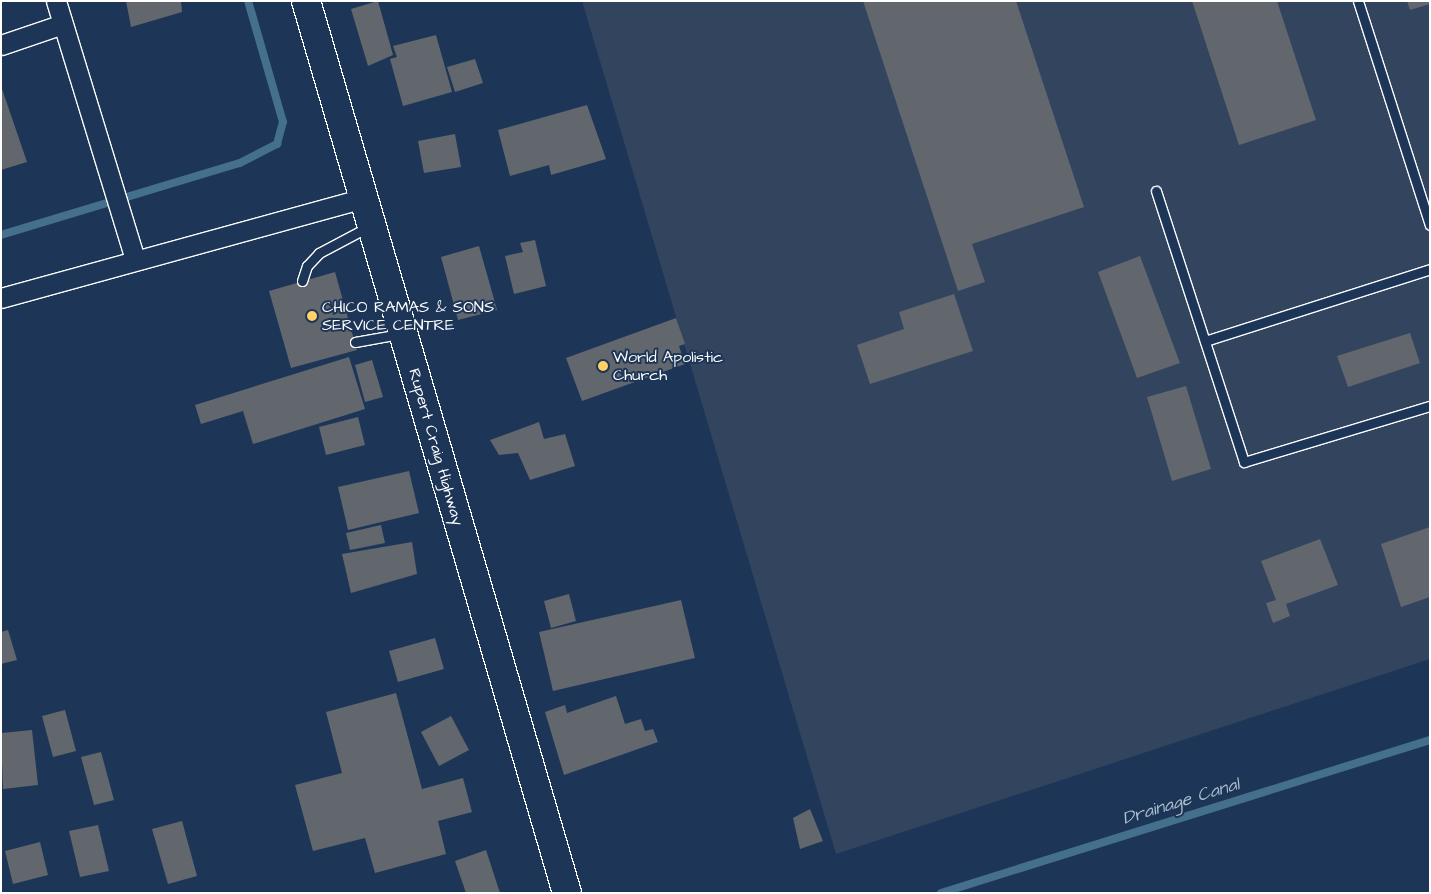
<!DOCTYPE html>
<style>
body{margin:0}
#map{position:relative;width:1431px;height:894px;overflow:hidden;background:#1d3557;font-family:"Architects Daughter",sans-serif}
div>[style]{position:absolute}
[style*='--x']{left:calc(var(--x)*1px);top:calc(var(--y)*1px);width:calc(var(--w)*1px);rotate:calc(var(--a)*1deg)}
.built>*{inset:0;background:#32445e}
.stream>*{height:8px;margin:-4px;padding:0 4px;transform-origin:4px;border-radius:4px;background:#45708d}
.building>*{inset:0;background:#62676d}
.roads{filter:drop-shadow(1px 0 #fff) drop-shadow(-1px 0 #fff) drop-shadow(0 1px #fff) drop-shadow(0 -1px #fff)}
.lane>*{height:9px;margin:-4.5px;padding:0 4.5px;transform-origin:4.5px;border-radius:4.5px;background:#1d3557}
.street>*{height:19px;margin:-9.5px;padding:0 9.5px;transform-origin:9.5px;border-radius:9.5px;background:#1d3557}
.primary>*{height:28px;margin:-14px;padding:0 14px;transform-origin:14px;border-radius:14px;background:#1d3557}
.dots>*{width:14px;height:14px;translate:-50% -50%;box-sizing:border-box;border:2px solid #1d3557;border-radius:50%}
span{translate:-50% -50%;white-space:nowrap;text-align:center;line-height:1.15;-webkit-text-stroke:4px #1d3557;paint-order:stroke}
.poi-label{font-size:16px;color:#fff}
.left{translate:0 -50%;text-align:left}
.street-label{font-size:16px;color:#fff}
.water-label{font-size:18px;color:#abbfcc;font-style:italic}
.frame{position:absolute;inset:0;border:2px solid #fff;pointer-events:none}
</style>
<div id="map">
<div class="built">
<i style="clip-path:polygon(582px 1px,1430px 1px,1430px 659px,836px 854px)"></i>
</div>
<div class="stream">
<i style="--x:1;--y:235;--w:250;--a:-16.8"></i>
<i style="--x:240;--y:163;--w:42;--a:-27.2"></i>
<i style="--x:277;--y:144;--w:23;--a:-75"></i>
<i style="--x:283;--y:122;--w:126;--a:-106.1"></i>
<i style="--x:941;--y:893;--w:512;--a:-17.37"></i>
</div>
<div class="building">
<i style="clip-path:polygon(126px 1px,181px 1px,182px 12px,131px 27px)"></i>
<i style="clip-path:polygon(378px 1px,393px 55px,368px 66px,351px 9px)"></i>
<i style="clip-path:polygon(863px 1px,1016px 1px,1084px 207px,972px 244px,985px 282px,958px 291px)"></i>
<i style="clip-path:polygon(1192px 1px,1277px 1px,1316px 120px,1239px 145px)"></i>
<i style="clip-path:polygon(1407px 1px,1430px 1px,1430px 4px,1410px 10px)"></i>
<i style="clip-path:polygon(436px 35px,452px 92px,403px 106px,390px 59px,397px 57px,393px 46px)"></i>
<i style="clip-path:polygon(475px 59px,483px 83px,455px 92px,447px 67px)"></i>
<i style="clip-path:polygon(1px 86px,27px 162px,1px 170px)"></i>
<i style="clip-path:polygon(587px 105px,606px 159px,551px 175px,549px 165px,510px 176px,498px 130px)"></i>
<i style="clip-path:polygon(455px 134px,461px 167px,424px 173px,418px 141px)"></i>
<i style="clip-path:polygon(535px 240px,546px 286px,514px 294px,505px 256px,523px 252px,520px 243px)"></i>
<i style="clip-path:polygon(479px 246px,497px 310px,458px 320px,441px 257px)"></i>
<i style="clip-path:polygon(1140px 256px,1180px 363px,1137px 378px,1098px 272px)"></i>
<i style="clip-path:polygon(335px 272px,357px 350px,291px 368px,269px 291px)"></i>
<i style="clip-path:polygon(954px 294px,973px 351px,870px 384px,857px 345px,904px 329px,899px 312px)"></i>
<i style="clip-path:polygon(676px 318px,685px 344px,679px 346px,685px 364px,582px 401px,566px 358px)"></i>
<i style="clip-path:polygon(1410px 333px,1420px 363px,1348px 387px,1337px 356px)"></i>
<i style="clip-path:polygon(349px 357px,365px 409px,253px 444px,243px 411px,201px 424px,195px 405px)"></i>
<i style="clip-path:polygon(372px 360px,383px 397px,365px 402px,355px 365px)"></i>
<i style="clip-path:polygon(1186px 386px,1211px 469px,1172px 481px,1147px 397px)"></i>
<i style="clip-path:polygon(358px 417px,365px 445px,326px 455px,319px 427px)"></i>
<i style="clip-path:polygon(539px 422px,544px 439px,565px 434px,575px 466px,530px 480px,518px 453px,499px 455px,490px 440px)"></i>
<i style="clip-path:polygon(409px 471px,419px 513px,348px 530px,338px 487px)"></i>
<i style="clip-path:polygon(381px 525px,385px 543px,350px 550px,346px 533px)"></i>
<i style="clip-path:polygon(1430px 527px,1430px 597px,1401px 607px,1381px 544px)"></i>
<i style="clip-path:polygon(1320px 539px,1338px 585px,1286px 604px,1290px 616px,1273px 623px,1266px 603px,1276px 600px,1261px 561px)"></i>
<i style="clip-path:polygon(412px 542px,417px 574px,351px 593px,342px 554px)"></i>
<i style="clip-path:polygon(569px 594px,576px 621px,551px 628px,544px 601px)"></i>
<i style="clip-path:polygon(681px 600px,695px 658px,553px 691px,539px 632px)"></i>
<i style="clip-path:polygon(8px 630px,17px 660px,1px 664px,1px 632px)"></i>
<i style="clip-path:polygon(435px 638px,444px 669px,398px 682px,389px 651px)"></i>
<i style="clip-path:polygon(396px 693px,422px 789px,463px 778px,472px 812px,438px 821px,446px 854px,375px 873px,365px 838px,313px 851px,295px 785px,342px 773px,326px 712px)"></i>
<i style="clip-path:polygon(616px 696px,625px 724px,641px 719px,645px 731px,653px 729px,658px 742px,564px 775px,545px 712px,565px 705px,567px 713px)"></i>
<i style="clip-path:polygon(65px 710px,76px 751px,53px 757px,42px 716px)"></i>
<i style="clip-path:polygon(451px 716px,469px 750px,439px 766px,421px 732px)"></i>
<i style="clip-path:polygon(32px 730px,38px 785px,3px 789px,1px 733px)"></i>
<i style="clip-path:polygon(101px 752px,114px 800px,94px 805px,81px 757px)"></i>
<i style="clip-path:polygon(810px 809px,823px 841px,800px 849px,793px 818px)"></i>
<i style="clip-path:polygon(182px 821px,197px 876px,168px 884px,152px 829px)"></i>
<i style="clip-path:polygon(98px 825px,109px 871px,80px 877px,69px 831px)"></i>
<i style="clip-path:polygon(40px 842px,48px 875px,13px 884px,5px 851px)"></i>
<i style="clip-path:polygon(486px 850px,500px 893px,466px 893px,455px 861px)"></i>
</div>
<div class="roads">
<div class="lane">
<i style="--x:1358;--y:1;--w:235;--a:72.2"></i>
<i style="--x:1156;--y:191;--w:285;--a:72"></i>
<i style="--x:1244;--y:462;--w:194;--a:-16.8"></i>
<i style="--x:302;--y:281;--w:16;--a:-72"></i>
<i style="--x:307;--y:266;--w:18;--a:-47"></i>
<i style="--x:319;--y:253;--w:55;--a:-28"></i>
<i style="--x:1205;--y:341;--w:236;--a:-17.7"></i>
<i style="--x:355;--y:342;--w:46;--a:-10.1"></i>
</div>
<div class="street">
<i style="--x:56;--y:1;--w:271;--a:73"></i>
<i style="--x:1;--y:45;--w:65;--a:-18.7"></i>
<i style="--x:1;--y:298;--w:376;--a:-15.4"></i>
</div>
<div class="primary">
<i style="--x:306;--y:1;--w:929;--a:73.69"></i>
</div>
</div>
<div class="dots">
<i style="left:312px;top:316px;background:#ffd166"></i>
<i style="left:603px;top:366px;background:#ffd166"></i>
</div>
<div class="poi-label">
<span class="left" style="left:322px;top:316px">CHICO RAMAS &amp; SONS<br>SERVICE CENTRE</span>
<span class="left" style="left:613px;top:366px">World Apolistic<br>Church</span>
</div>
<div class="street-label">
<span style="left:436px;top:447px;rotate:74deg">Rupert Craig Highway</span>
</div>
<div class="water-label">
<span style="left:1181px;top:802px;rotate:-17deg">Drainage Canal</span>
</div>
<div class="frame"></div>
</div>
